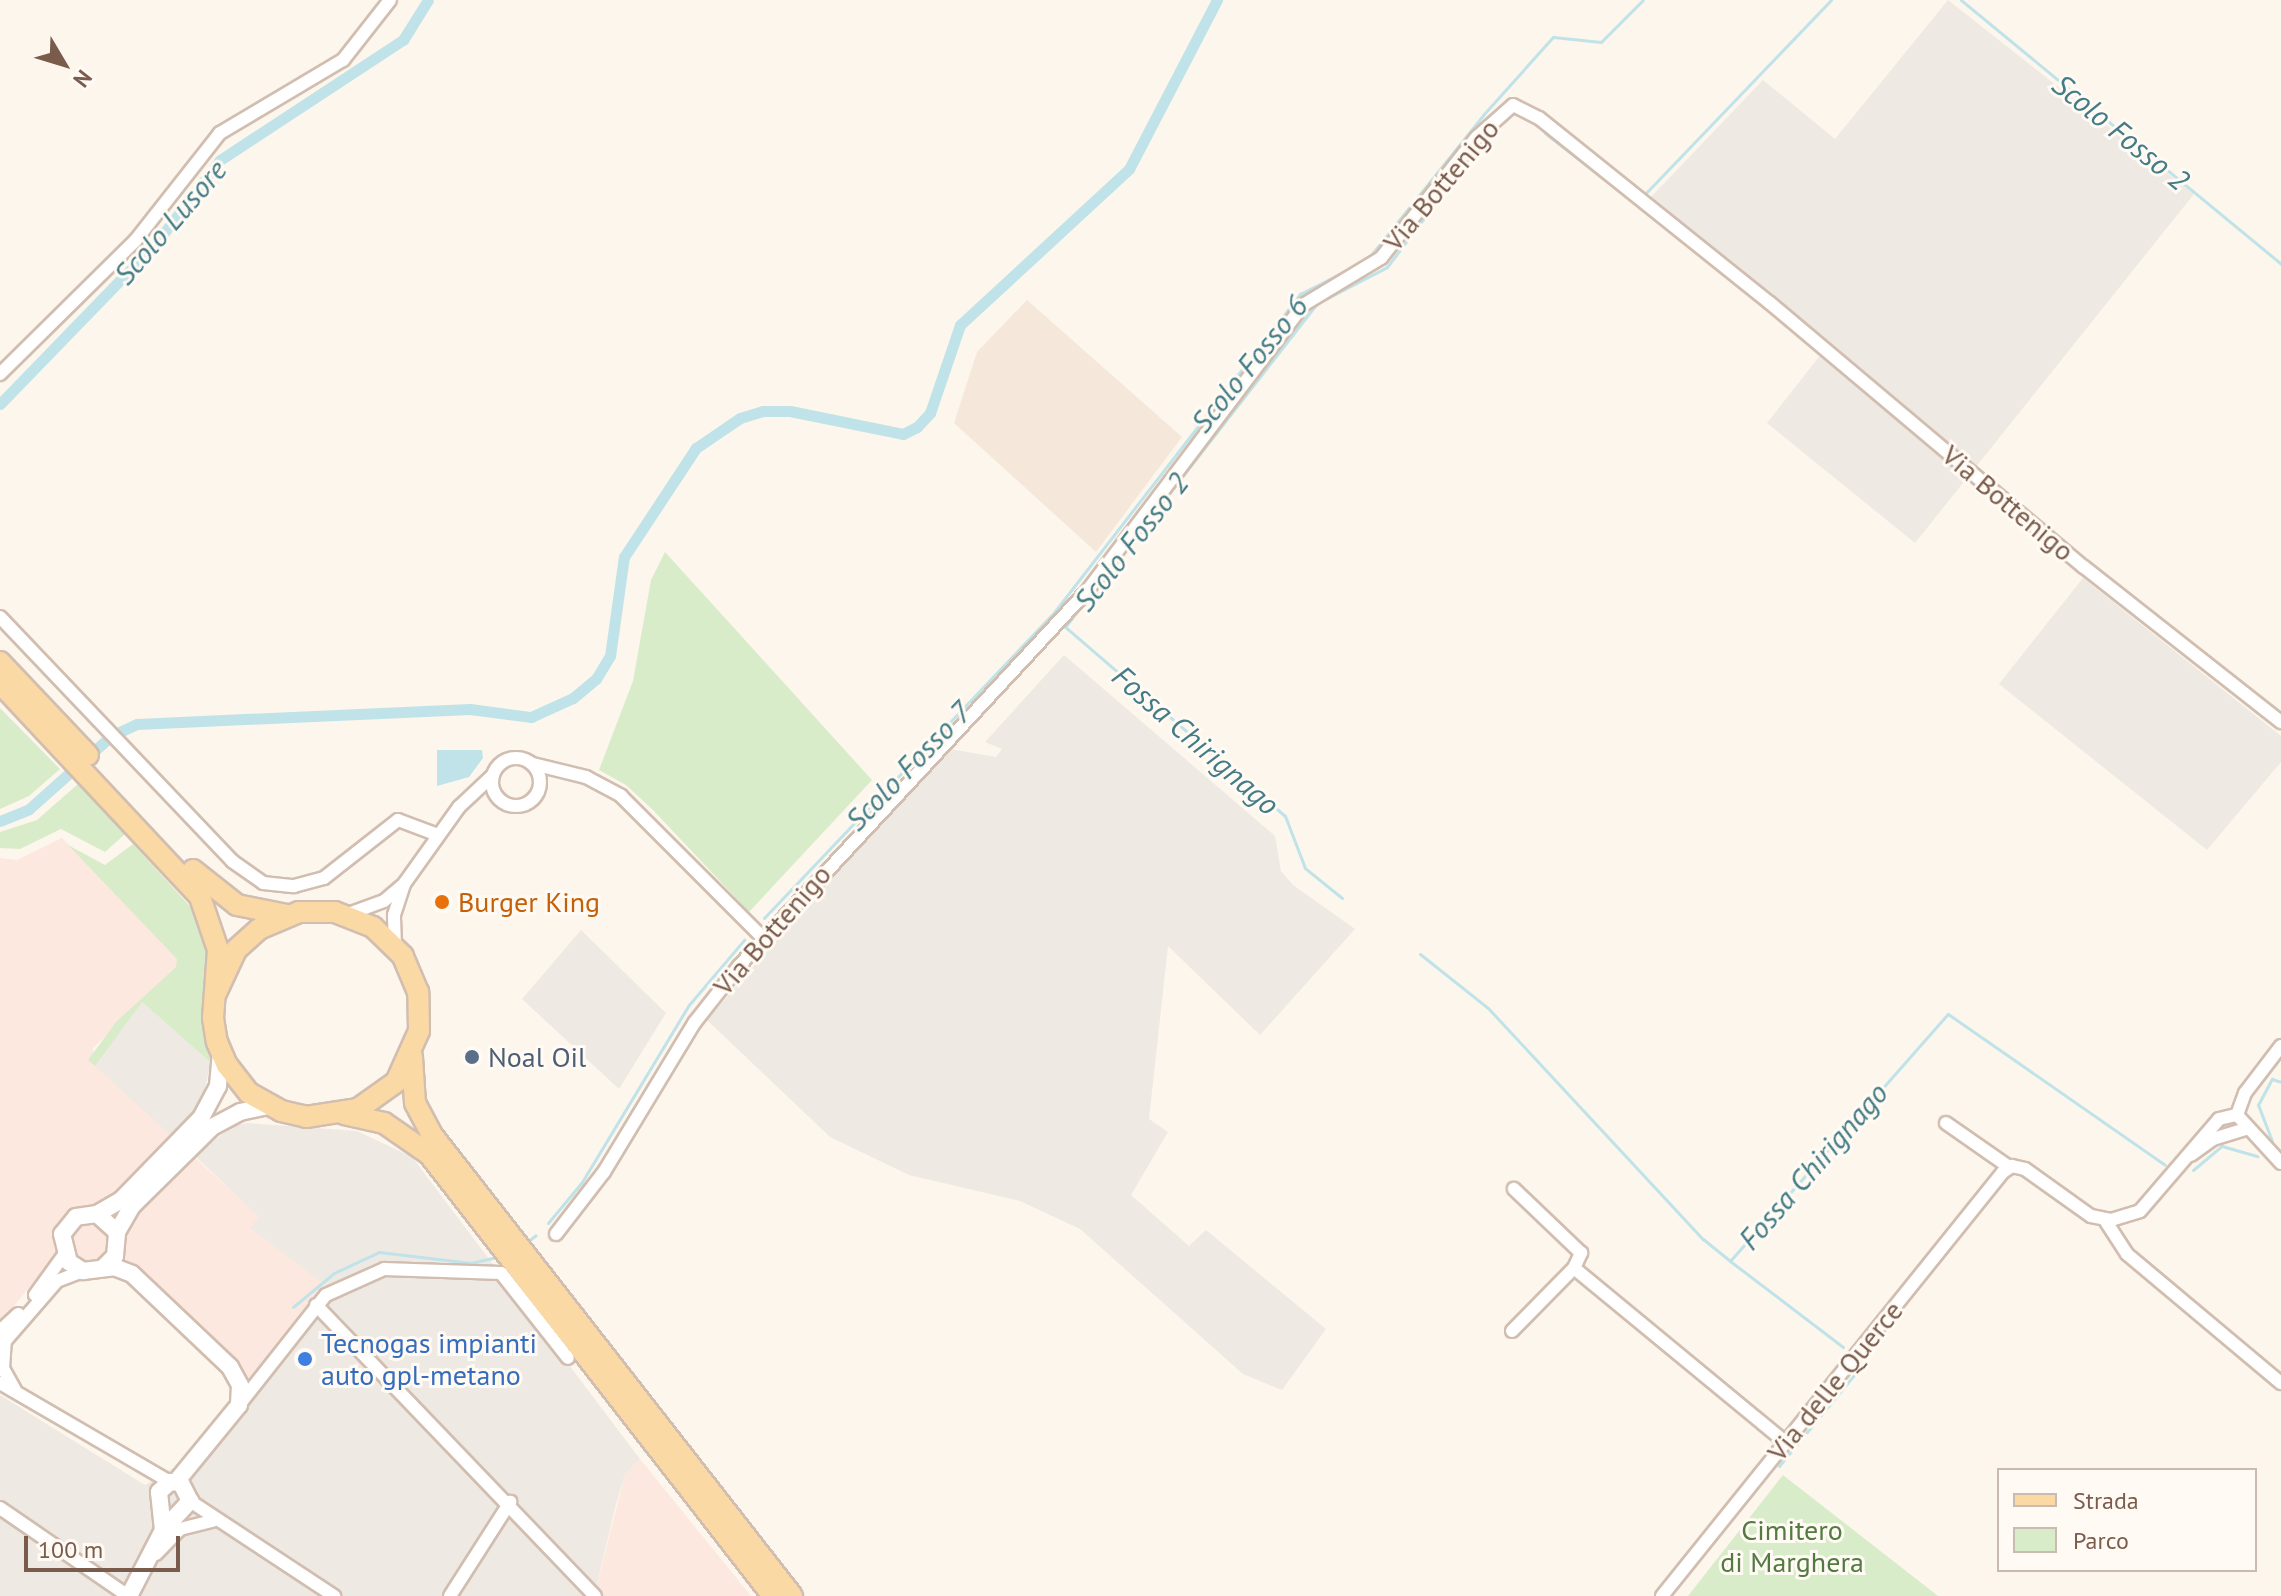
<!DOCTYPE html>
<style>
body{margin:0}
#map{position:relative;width:2281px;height:1596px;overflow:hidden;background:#fdf6ec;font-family:"PT Sans",sans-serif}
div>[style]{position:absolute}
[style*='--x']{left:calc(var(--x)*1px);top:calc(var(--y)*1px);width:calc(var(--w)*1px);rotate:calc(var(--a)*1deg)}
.residential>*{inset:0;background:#f5e8da}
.commercial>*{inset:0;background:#fde8e0}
.industrial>*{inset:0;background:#efe9e4}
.green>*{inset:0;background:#d8ecc9}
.water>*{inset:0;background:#bfe3e8}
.stream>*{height:3px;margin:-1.5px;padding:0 1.5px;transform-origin:1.5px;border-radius:1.5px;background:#bfe3e8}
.canal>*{height:11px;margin:-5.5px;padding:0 5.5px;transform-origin:5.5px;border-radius:5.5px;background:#bfe3e8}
.roads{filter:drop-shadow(2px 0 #d1beb0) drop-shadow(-2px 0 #d1beb0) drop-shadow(0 2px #d1beb0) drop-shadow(0 -2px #d1beb0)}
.minor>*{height:12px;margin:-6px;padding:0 6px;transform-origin:6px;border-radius:6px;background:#fff}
.minor>.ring{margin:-6px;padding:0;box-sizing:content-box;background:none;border:12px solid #fff;border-radius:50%}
.tertiary>*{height:16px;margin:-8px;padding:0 8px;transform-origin:8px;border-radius:8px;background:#fff}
.primary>*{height:20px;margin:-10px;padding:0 10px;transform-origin:10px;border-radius:10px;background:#fbd9a5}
.dots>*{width:22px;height:22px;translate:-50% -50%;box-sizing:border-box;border:4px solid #fffaf3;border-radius:50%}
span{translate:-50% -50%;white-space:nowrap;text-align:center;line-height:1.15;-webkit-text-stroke:6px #fffaf3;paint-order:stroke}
.street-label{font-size:28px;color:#7a5c4d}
.food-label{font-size:28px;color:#c56008}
.left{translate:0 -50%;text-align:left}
.service-label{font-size:28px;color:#4e5e75}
.shop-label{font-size:28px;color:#366cbe}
.park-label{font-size:28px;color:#537a41}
.water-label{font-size:30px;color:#437c86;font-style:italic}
.legend{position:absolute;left:1997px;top:1468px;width:260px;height:104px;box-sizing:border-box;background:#fffaf3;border:2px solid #cabbb1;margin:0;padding:10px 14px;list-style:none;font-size:24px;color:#7a5c4d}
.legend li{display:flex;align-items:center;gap:16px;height:40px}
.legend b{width:40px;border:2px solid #cabbb1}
.north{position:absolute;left:24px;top:24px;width:80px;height:80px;-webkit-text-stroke:6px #fffaf3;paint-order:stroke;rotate:128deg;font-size:22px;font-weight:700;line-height:32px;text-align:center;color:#7a5c4d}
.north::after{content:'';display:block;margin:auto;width:28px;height:36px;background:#7a5c4d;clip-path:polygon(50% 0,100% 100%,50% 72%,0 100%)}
.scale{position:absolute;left:24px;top:1536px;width:156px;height:36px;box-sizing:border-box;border:4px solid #7a5c4d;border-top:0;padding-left:10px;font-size:24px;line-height:28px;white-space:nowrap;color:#7a5c4d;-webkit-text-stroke:6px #fffaf3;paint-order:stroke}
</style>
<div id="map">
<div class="residential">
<i style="clip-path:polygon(1027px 300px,1182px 437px,1096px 552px,954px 423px,977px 352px)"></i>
</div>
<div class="commercial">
<i style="clip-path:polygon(62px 838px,177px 958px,177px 967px,92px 1049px,171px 1136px,260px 1217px,251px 1228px,325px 1285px,250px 1379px,126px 1265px,71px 1268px,54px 1257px,0 1323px,0 858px,17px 860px)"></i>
<i style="clip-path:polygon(640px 1459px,751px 1596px,607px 1596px,597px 1585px,625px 1474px)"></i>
</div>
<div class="industrial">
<i style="clip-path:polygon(1948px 0,2194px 194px,1915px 543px,1767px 423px,1829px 344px,1650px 198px,1763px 80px,1835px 139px)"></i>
<i style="clip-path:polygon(2083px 578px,2281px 736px,2281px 762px,2207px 850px,1999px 684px)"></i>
<i style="clip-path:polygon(1064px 655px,1275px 836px,1281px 871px,1293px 885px,1355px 929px,1260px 1035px,1168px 946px,1149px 1119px,1168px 1132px,1131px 1195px,1189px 1246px,1206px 1230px,1326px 1329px,1282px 1390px,1243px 1374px,1080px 1229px,1020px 1201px,909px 1175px,830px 1137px,707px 1020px,890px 809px,950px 749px,996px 757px,1002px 749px,985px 742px)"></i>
<i style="clip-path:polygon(581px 930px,666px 1013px,619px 1089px,522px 999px)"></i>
<i style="clip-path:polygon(141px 1001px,211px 1063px,200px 1108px,171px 1136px,95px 1066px)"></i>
<i style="clip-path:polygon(247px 1123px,357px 1131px,412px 1157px,640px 1459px,625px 1474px,615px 1508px,597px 1584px,607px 1596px,0 1596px,0 1395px,145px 1485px,178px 1465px,325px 1285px,250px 1228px,259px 1217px,195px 1156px,232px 1126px)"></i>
</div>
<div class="green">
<i style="clip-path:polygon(665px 552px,872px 780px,749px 912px,654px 811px,626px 785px,599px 770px,633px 681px,651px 580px)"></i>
<i style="clip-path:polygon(0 708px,60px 769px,29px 796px,0 809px)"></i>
<i style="clip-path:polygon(78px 784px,125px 834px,105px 852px,61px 829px,20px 849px,0 848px,0 832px,37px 820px)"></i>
<i style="clip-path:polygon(133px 844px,198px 915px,208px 949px,202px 1012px,211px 1063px,142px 1002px,95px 1066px,88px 1060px,116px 1022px,176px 967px,177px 959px,68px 845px,105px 865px)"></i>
<i style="clip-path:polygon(1783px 1475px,1938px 1596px,1688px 1596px)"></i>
</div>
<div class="water">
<i style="clip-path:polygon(437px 750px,482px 750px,483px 758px,469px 777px,437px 786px)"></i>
</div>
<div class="stream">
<i style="--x:1961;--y:0;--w:415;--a:39.5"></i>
<i style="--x:1545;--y:133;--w:115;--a:38"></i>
<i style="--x:1643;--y:196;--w:272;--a:-46.2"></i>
<i style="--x:1342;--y:898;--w:48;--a:-141"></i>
<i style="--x:1305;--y:868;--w:56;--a:-111"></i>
<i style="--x:1285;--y:816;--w:290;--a:-139.3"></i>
<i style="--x:1065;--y:627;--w:409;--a:-52.1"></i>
<i style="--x:1316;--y:304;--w:80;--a:-27.5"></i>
<i style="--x:1387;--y:267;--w:158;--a:-53"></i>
<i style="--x:764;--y:918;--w:418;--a:-46.5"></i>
<i style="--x:1052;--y:615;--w:406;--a:-52.3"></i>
<i style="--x:1300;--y:294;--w:75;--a:-26.9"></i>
<i style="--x:1367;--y:260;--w:186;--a:-51.3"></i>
<i style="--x:1483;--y:115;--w:105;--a:-48.1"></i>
<i style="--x:1553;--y:37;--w:48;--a:5.9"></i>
<i style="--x:1601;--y:42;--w:59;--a:-45"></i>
<i style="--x:1420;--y:954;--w:87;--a:38.5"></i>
<i style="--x:1488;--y:1008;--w:316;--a:47.1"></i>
<i style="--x:1703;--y:1239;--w:35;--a:39"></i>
<i style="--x:1730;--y:1261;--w:329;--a:-48.6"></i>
<i style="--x:1948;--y:1014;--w:264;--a:34.8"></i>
<i style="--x:2272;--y:1141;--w:39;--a:-111"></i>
<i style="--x:2258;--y:1105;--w:30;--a:-62"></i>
<i style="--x:2272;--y:1079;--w:9;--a:18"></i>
<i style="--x:2193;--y:1170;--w:38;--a:-40"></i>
<i style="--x:2222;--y:1146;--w:37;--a:16"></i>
<i style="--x:548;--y:1223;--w:53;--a:-50.3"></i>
<i style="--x:582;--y:1182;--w:205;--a:-58.9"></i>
<i style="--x:688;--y:1006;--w:87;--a:-49.7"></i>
<i style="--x:527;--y:1242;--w:11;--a:-38"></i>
<i style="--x:1730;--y:1261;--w:142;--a:37.3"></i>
<i style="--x:293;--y:1307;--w:53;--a:-39.7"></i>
<i style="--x:334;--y:1273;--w:50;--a:-25"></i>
<i style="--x:379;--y:1252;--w:93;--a:6.8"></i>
<i style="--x:471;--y:1263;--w:23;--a:-13"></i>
<i style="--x:1779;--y:1466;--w:134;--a:-50.5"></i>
</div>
<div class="canal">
<i style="--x:0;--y:404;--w:226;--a:-45.9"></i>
<i style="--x:157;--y:242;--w:103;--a:-52.5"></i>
<i style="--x:220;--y:160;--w:219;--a:-33.3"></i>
<i style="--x:403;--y:40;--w:47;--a:-58"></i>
<i style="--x:0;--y:821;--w:31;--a:-22"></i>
<i style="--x:29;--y:809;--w:110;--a:-41.7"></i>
<i style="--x:111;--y:736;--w:29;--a:-25"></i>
<i style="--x:137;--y:724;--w:333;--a:-2.6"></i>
<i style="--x:470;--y:709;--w:62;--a:7.5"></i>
<i style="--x:531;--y:717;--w:46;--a:-24.3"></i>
<i style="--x:573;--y:698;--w:30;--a:-40"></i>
<i style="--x:596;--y:679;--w:27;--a:-59"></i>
<i style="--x:610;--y:656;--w:100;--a:-82"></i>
<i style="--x:624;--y:557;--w:131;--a:-56.6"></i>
<i style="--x:696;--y:448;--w:53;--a:-34.3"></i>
<i style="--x:740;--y:418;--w:24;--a:-17"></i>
<i style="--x:763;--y:411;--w:27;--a:0"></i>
<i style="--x:790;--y:411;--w:115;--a:11.5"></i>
<i style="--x:903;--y:434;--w:16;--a:-27"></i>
<i style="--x:917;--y:427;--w:19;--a:-47"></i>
<i style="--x:930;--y:413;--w:93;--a:-71.2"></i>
<i style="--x:960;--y:325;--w:230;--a:-42.7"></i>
<i style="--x:1129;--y:169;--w:191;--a:-62.5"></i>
</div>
<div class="roads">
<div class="minor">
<i style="--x:0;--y:374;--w:190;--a:-44.6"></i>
<i style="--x:135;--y:241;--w:137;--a:-51.8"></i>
<i style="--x:220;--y:133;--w:143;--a:-30.7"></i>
<i style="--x:343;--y:60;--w:76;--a:-51.9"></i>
<i style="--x:0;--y:617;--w:337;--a:46.4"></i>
<i style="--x:232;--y:861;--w:38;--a:35"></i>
<i style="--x:263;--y:883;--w:31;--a:6"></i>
<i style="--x:294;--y:886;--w:31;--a:-15"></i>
<i style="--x:324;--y:878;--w:94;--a:-38.1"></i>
<i style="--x:398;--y:820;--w:43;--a:20.6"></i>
<i class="ring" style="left:492px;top:758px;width:36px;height:36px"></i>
<i style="--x:533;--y:764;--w:55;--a:13.8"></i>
<i style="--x:586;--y:777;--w:40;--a:28"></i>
<i style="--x:621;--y:796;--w:202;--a:45"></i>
<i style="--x:346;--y:915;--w:40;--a:-20.2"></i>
<i style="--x:384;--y:901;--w:23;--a:-40"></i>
<i style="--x:395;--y:946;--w:31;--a:-92"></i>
<i style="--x:394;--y:915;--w:33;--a:-72"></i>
<i style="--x:404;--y:884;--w:95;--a:-54.5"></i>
<i style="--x:459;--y:807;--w:47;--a:-43.3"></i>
<i style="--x:2281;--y:1046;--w:59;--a:127.5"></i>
<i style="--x:2245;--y:1093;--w:23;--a:110"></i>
<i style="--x:2237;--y:1115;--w:65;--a:47.5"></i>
<i style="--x:1946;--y:1123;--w:77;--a:34.9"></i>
<i style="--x:2191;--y:1155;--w:27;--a:-36"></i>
<i style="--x:2213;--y:1139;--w:34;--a:-17"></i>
<i style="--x:2105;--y:1220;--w:40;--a:57.1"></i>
<i style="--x:2127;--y:1254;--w:201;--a:40"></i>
<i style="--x:556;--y:1234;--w:78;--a:-52.3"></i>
<i style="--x:604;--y:1172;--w:175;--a:-58.8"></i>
<i style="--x:695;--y:1022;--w:71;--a:-51.8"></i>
<i style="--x:739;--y:966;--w:512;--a:-47.14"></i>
<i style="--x:1087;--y:591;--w:358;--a:-52.9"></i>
<i style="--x:1303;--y:305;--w:91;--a:-31.1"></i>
<i style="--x:1381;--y:258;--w:154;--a:-51.6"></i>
<i style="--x:1477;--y:137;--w:48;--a:-41.6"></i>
<i style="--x:1513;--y:105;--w:29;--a:27"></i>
<i style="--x:1539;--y:118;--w:296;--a:38.7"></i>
<i style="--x:1770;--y:303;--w:410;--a:40.1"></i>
<i style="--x:2084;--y:567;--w:251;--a:38.2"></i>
<i style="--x:1574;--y:1268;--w:273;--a:39.5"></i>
<i style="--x:35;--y:1295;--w:49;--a:-54.1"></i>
<i style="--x:316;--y:1305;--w:403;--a:46.2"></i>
<i style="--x:0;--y:1331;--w:25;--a:-43"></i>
<i style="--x:1512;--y:1331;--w:88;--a:-45.5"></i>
<i style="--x:1574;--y:1268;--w:17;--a:-65"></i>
<i style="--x:1581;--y:1253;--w:93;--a:-136.3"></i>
<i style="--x:0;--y:1383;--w:197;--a:30.2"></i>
<i style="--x:15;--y:1390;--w:25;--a:-119"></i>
<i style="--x:3;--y:1368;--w:27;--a:-86"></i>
<i style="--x:5;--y:1341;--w:79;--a:-49.1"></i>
<i style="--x:57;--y:1281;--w:28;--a:-21"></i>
<i style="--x:239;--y:1405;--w:140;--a:-51.7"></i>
<i style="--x:326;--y:1295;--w:64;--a:-24.1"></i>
<i style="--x:384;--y:1269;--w:117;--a:2"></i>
<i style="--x:501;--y:1273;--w:108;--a:51.8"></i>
<i style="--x:190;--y:1501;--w:173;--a:33.4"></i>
<i style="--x:0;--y:1508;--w:155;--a:34.5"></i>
<i style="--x:156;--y:1554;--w:35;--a:-46"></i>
<i style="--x:180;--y:1529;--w:34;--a:-14"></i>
<i style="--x:450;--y:1596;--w:112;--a:-57.4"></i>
<i style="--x:1662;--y:1596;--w:544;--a:-51.19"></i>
<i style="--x:2003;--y:1172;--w:11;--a:-34"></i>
<i style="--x:2012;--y:1166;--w:13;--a:13"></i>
<i style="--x:2025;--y:1169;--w:81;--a:35.5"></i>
<i style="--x:2091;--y:1216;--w:20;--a:11"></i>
<i style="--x:2111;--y:1220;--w:30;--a:-17"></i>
<i style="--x:2140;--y:1211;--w:121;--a:-49.3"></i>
<i style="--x:2219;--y:1119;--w:18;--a:-13"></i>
</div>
<div class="tertiary">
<i style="--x:97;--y:1214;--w:28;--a:-30"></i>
<i style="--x:121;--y:1200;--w:115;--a:-45.7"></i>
<i style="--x:201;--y:1118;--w:36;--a:-62"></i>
<i style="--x:218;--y:1086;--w:32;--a:-85"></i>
<i style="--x:117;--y:1232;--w:30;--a:-60"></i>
<i style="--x:132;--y:1206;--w:112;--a:-44.6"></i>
<i style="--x:212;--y:1127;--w:32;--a:-28"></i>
<i style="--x:240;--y:1112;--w:30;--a:-12"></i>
<i style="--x:103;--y:1268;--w:17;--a:-45"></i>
<i style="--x:115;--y:1256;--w:24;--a:-85"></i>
<i style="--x:117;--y:1232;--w:27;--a:-138"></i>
<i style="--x:97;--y:1214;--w:21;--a:172"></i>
<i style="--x:76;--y:1217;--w:22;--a:129"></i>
<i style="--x:62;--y:1234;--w:29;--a:76"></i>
<i style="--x:69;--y:1262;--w:17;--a:33"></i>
<i style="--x:83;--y:1271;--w:31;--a:-7"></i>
<i style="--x:114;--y:1267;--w:19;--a:21"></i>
<i style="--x:132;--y:1274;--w:135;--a:43.5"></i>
<i style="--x:230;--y:1367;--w:21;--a:61"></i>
<i style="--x:240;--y:1385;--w:20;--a:93"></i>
<i style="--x:239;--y:1405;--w:99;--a:129.3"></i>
<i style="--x:129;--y:1596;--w:74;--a:-62.7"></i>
<i style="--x:163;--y:1530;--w:40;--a:-47"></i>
<i style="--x:190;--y:1501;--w:20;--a:-117"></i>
<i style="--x:181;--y:1483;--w:11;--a:-175"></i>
<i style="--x:170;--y:1482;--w:15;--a:138"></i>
<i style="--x:159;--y:1492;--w:38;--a:84"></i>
</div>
<div class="primary">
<i style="--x:0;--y:662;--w:128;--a:46.6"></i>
<i style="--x:0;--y:683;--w:293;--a:46.9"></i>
<i style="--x:200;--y:897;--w:56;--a:71.2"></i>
<i style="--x:218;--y:950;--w:68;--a:94.2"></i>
<i style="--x:213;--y:1018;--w:24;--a:81"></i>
<i style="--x:217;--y:1042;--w:25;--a:67"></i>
<i style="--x:227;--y:1065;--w:36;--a:52"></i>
<i style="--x:249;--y:1093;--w:37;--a:29"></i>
<i style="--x:281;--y:1111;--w:26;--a:13"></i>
<i style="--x:306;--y:1117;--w:53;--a:-8.7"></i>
<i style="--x:358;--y:1109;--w:47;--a:-35.4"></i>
<i style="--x:396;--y:1082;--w:56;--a:-65.7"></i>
<i style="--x:419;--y:1031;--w:39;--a:-91"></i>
<i style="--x:418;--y:992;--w:39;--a:-113"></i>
<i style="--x:403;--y:956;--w:42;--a:-136"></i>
<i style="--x:373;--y:927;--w:41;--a:-158.5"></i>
<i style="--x:335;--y:912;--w:36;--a:180"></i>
<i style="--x:299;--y:912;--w:43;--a:157"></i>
<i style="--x:259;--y:929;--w:31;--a:138"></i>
<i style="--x:236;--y:950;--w:47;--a:114.9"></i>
<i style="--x:193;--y:870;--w:56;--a:38.5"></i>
<i style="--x:237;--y:905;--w:51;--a:11.3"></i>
<i style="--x:412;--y:1057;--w:46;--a:86.3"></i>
<i style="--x:415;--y:1103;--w:36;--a:62"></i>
<i style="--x:432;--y:1135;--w:585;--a:52.01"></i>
<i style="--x:344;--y:1114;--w:41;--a:12.7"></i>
<i style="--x:384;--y:1123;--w:55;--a:34.6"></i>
<i style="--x:429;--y:1154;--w:560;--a:52.11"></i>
</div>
</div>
<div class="dots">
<i style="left:442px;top:902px;background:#e8710a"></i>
<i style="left:472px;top:1057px;background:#5c6f8a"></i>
<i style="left:305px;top:1359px;background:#3f7fe0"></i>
</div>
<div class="street-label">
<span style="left:1441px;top:185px;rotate:-50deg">Via Bottenigo</span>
<span style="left:2008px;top:503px;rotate:40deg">Via Bottenigo</span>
<span style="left:772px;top:930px;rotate:-49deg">Via Bottenigo</span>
<span style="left:1835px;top:1381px;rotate:-51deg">Via delle Querce</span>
</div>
<div class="food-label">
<span class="left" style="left:458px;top:902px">Burger King</span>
</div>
<div class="service-label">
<span class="left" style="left:488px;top:1057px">Noal Oil</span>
</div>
<div class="shop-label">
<span class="left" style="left:321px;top:1359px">Tecnogas impianti<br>auto gpl-metano</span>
</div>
<div class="park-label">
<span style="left:1792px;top:1546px">Cimitero<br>di Marghera</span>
</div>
<div class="water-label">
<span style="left:2121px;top:132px;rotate:39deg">Scolo Fosso 2</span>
<span style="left:170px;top:222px;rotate:-49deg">Scolo Lusore</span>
<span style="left:1249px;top:364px;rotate:-51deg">Scolo Fosso 6</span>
<span style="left:1131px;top:542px;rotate:-52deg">Scolo Fosso 2</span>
<span style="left:1196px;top:740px;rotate:41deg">Fossa Chirignago</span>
<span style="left:908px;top:766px;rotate:-46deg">Scolo Fosso 7</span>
<span style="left:1813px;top:1166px;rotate:-49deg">Fossa Chirignago</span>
</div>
<ul class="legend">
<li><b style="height:10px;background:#fbd9a5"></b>Strada</li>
<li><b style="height:22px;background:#d8ecc9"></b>Parco</li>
</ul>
<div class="north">N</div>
<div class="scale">100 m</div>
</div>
